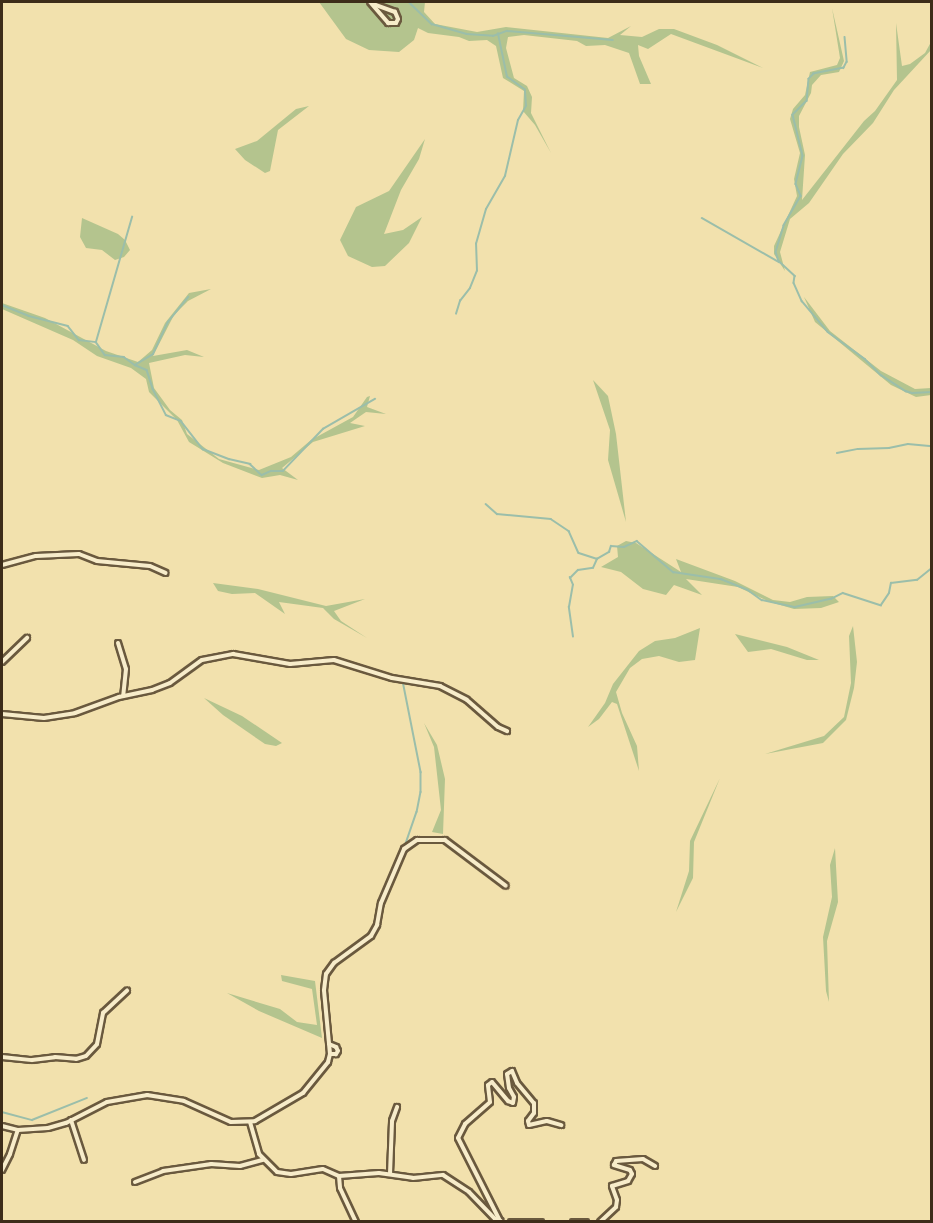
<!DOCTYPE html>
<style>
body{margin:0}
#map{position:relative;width:933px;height:1223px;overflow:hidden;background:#f2e1ad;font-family:"Sorts Mill Goudy",serif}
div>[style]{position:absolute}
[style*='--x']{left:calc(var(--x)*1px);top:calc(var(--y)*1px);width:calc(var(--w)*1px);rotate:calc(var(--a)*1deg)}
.green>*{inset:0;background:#b4c48e}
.stream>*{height:1.5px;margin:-0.75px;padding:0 0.75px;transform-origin:0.75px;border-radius:0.75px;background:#9bbeaa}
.roads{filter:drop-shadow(2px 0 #6a593e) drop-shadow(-2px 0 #6a593e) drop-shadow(0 2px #6a593e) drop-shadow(0 -2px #6a593e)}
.minor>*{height:4px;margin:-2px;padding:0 2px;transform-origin:2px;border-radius:2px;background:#f7ecca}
span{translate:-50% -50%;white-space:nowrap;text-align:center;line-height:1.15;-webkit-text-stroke:6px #f7ecca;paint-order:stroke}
.frame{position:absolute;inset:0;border:3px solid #3d2c19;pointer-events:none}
</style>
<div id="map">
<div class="green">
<i style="clip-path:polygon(319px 2px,425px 2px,424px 12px,435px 24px,477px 32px,506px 27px,608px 38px,631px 26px,620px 35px,642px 37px,659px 29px,674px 29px,717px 45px,763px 68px,671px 34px,648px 49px,638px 45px,639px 56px,651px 84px,640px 84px,629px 53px,605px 45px,586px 46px,577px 41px,524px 35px,508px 37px,506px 48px,514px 78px,527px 86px,532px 97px,531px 113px,551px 153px,535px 125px,523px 111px,524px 91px,503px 78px,496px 46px,487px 40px,469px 41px,459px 37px,428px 33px,418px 28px,414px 40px,399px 52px,369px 50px,346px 39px)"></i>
<i style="clip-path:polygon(832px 8px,844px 61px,839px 72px,821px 75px,812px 85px,811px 93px,799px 116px,799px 127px,805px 155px,802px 200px,864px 121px,875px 111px,897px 80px,896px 23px,902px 66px,910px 64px,925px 53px,931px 42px,931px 50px,894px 90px,873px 123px,843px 154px,809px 203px,790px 219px,780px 252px,785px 271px,774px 254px,774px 246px,797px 196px,794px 179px,800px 153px,790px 119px,793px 109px,805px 95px,810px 72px,837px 65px,840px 58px)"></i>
<i style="clip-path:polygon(309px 106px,278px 130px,270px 171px,265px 173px,245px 160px,235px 149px,257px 141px,296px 109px)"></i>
<i style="clip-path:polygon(425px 139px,419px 159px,401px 190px,384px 234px,403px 230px,422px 217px,409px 243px,385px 266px,372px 267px,348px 256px,340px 240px,356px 207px,389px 191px)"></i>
<i style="clip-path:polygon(82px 218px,118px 234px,125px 240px,130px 250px,124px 257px,115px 260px,102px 250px,86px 248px,80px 237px)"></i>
<i style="clip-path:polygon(211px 289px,188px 301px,174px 315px,153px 356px,187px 350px,204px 357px,185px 355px,149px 363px,154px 388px,170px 410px,182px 420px,187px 434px,219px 459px,259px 470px,291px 457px,311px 440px,353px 417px,367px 397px,370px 396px,367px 407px,386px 414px,366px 412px,350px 423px,365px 426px,313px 442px,282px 468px,298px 480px,280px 475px,262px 478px,223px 463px,189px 442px,177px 420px,149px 392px,146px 379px,131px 368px,97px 356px,73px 340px,2px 309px,2px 303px,45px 318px,106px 351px,138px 362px,152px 350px,165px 323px,189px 293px)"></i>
<i style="clip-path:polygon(804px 297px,830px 331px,881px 371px,915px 389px,931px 388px,931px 395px,916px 397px,891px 385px,815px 322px)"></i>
<i style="clip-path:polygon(593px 380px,608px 396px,616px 434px,626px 522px,608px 460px,610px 430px)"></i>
<i style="clip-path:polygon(626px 541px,636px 543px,681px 572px,676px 559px,735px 581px,773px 600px,790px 602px,807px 597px,833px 596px,839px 602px,821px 608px,794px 609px,770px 602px,738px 587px,686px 579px,702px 595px,674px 585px,666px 595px,643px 589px,621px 572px,601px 567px,618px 557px,617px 546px)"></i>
<i style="clip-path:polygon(213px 583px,258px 589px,326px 606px,365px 599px,334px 611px,341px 621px,367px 638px,334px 619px,323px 608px,279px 602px,285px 614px,255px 593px,232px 594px,218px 591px)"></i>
<i style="clip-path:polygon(853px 626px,857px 662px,854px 688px,846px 720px,823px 743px,765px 754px,824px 736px,844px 717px,851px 683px,849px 636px)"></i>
<i style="clip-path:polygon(700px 628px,695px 660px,679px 662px,659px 656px,642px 659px,630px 668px,616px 692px,622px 713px,637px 746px,639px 771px,617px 704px,612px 702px,599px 719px,588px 727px,605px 703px,613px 684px,639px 651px,655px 641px,675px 638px)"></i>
<i style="clip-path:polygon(735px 634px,787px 647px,819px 660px,807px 660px,771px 649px,748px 652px)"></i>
<i style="clip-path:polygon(204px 698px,242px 716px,282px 743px,276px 746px,265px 744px,223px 715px)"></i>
<i style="clip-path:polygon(424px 723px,437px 745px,445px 779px,443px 834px,432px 832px,441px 810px,434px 747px)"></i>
<i style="clip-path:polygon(720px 778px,694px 842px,693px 878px,676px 912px,689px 871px,690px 841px)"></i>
<i style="clip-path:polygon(835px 848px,838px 902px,827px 941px,829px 1002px,826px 991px,823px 937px,832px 897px,830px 865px)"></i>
<i style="clip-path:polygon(281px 975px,315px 981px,322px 1038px,259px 1011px,227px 993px,280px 1009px,297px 1022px,317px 1025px,312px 989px,282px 981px)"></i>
</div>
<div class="stream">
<i style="--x:409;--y:2;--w:32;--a:44"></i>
<i style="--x:432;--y:24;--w:36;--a:16"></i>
<i style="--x:467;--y:34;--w:26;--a:4"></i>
<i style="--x:493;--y:36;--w:15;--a:-20"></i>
<i style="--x:507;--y:31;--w:106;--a:4.9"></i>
<i style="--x:845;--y:37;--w:25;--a:85"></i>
<i style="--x:847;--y:62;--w:7;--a:117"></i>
<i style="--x:844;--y:68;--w:31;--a:169"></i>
<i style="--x:814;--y:74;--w:7;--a:135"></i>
<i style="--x:809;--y:79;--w:22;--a:95"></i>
<i style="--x:807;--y:101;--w:20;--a:135"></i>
<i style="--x:793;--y:115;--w:42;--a:76.3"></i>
<i style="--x:803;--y:156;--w:29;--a:104"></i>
<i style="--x:796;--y:184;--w:13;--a:67"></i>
<i style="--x:801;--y:196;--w:34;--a:120"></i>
<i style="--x:784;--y:226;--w:27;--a:107"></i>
<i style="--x:776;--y:252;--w:9;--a:72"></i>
<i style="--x:779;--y:261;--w:22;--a:43"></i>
<i style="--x:795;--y:276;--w:7;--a:98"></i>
<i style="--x:794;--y:283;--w:20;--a:66"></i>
<i style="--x:802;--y:301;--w:40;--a:50"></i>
<i style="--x:828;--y:332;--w:46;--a:36.1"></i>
<i style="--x:865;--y:359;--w:23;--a:45"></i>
<i style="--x:881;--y:375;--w:30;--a:33"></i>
<i style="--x:906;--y:391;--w:6;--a:18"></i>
<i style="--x:912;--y:393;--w:20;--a:-3"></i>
<i style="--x:702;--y:218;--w:89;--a:29.7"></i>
<i style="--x:2;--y:305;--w:29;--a:22"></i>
<i style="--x:29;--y:316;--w:40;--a:14.4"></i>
<i style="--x:68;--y:326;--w:18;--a:52"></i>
<i style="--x:79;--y:340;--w:17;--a:7"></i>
<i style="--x:96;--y:342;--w:16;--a:55"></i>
<i style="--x:105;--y:355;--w:19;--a:6"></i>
<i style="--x:124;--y:357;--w:14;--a:36"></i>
<i style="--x:135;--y:365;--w:21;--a:-31"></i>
<i style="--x:153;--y:354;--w:35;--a:-65"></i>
<i style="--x:168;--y:322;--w:32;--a:-51"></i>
<i style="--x:456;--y:314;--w:14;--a:-73"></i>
<i style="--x:460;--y:301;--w:16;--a:-52"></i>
<i style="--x:470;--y:288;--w:18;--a:-68"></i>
<i style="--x:477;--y:271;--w:27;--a:-92"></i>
<i style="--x:476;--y:244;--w:36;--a:-74"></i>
<i style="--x:486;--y:209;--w:38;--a:-60"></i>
<i style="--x:505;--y:176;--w:57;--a:-76.9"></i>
<i style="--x:518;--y:120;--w:16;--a:-60"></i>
<i style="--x:526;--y:106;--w:16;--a:-94"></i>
<i style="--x:525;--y:90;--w:22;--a:-144"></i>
<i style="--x:507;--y:77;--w:44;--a:-101.8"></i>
<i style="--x:96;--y:342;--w:130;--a:-73.9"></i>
<i style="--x:135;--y:365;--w:13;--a:23"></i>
<i style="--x:147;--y:370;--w:20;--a:72"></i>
<i style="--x:153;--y:389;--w:29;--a:63"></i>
<i style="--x:166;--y:415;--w:16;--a:22"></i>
<i style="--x:181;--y:421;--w:36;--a:52"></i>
<i style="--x:203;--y:449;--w:28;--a:21"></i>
<i style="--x:229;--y:459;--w:22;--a:13"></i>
<i style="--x:250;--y:464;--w:16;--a:43"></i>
<i style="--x:262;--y:475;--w:10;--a:-24"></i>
<i style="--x:271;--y:471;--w:12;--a:0"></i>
<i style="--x:283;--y:471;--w:58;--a:-46.4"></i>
<i style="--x:323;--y:429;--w:60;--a:-30"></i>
<i style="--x:837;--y:453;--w:21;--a:-11"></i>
<i style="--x:858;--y:449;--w:31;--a:-2"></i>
<i style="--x:889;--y:448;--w:19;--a:-12"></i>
<i style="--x:908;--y:444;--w:24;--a:5"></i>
<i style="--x:486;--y:504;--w:15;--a:42"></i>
<i style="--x:497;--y:514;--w:54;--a:5.3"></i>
<i style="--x:551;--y:519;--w:22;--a:34"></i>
<i style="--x:569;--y:531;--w:24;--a:66"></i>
<i style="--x:579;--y:553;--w:19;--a:18"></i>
<i style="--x:597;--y:559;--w:14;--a:-30"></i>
<i style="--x:609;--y:552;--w:6;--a:-72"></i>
<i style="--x:611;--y:546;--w:13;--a:4"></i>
<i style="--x:624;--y:547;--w:14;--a:-25"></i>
<i style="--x:637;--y:541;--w:48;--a:40.7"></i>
<i style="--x:673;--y:572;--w:49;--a:8.3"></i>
<i style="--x:721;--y:579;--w:29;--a:22"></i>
<i style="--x:748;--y:590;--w:17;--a:36"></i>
<i style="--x:762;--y:600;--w:34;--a:12"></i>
<i style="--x:795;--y:607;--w:37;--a:-13"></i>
<i style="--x:831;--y:599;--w:13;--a:-27"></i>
<i style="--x:843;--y:593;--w:40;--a:18"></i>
<i style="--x:881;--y:605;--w:14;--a:-56"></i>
<i style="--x:889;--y:593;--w:10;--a:-79"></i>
<i style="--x:891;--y:583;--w:26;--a:-7"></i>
<i style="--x:917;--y:580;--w:19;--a:-39"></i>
<i style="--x:573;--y:637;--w:30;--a:-98"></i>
<i style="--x:569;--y:607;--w:22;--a:-80"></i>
<i style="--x:573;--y:585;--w:8;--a:-113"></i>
<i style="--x:570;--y:578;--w:11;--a:-45"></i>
<i style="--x:578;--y:570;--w:15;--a:-8"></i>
<i style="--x:593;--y:568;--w:10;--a:-66"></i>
<i style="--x:403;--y:681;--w:93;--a:78.8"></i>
<i style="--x:421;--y:772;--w:20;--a:90"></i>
<i style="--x:421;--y:792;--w:20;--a:101"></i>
<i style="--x:417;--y:812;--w:36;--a:109"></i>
<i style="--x:2;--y:1112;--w:31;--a:15"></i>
<i style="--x:32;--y:1120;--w:59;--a:-21.8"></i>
</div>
<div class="roads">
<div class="minor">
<i style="--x:370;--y:2;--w:28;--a:49"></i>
<i style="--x:388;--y:23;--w:8;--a:0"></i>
<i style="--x:396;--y:23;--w:4;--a:-63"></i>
<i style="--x:398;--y:19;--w:8;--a:-113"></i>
<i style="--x:395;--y:12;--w:23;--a:-160"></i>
<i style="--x:2;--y:565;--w:35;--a:-15"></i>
<i style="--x:36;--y:556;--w:43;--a:-2.7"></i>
<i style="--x:79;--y:554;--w:19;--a:21"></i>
<i style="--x:97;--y:561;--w:53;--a:5.4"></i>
<i style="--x:150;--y:566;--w:17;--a:24"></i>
<i style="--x:118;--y:643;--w:27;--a:73"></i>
<i style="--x:126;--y:669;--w:27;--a:96"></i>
<i style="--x:2;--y:662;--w:35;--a:-44"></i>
<i style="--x:2;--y:714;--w:42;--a:5.4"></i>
<i style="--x:44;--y:718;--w:31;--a:-9"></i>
<i style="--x:75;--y:713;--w:47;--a:-20"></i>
<i style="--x:119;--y:697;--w:34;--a:-12"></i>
<i style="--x:152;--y:690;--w:19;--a:-21"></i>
<i style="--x:170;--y:683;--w:39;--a:-36"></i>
<i style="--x:202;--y:660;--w:32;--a:-11"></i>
<i style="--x:233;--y:654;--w:58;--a:10"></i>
<i style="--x:290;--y:664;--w:44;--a:-5.2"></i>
<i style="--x:334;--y:660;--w:61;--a:17.2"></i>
<i style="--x:392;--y:678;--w:49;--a:9.5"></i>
<i style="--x:440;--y:686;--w:30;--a:27"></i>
<i style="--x:467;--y:700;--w:41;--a:41.1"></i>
<i style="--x:498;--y:727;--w:10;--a:24"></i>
<i style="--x:329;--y:1044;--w:8;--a:23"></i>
<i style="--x:336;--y:1047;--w:4;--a:63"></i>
<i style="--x:338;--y:1051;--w:4;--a:124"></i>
<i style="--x:336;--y:1054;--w:6;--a:180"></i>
<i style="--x:2;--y:1057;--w:30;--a:6"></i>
<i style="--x:32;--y:1060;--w:23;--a:-7"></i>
<i style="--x:55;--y:1057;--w:21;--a:5"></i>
<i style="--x:76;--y:1059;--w:10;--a:-17"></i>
<i style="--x:86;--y:1056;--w:16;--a:-47"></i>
<i style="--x:97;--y:1044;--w:32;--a:-79"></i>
<i style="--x:103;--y:1013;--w:33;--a:-43"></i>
<i style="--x:71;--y:1120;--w:42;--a:72"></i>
<i style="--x:250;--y:1122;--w:33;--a:74"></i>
<i style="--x:259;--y:1154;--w:25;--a:45"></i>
<i style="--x:277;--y:1172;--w:14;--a:8"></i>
<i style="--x:291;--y:1174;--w:32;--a:-9"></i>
<i style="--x:323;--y:1169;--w:17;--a:24"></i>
<i style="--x:339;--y:1176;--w:40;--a:-4.3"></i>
<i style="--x:379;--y:1173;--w:34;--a:8"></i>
<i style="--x:413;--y:1178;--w:30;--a:-6"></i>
<i style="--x:443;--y:1175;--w:31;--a:33"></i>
<i style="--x:469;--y:1192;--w:37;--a:46"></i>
<i style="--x:495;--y:1219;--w:6;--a:18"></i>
<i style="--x:2;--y:1126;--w:16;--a:14"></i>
<i style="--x:18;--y:1130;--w:30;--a:-4"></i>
<i style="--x:48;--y:1128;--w:19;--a:-16"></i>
<i style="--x:66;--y:1123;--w:46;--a:-27.1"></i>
<i style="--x:107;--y:1102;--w:41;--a:-9.9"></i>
<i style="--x:147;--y:1095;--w:37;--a:9"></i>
<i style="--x:184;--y:1101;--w:51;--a:24.1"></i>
<i style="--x:231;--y:1122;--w:24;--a:-2"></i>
<i style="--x:255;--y:1121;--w:56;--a:-30.3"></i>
<i style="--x:303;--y:1093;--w:40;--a:-51"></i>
<i style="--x:328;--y:1062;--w:8;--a:-76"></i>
<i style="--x:330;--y:1054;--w:64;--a:-95.4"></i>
<i style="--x:324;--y:990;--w:16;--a:-83"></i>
<i style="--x:326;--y:974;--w:14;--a:-54"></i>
<i style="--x:334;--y:963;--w:46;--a:-36.1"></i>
<i style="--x:371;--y:936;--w:13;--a:-61"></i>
<i style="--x:377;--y:925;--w:22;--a:-80"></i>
<i style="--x:381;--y:903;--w:59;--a:-66.9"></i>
<i style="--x:404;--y:849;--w:16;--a:-35"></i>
<i style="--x:417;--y:840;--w:28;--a:0"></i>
<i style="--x:445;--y:840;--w:76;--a:37"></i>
<i style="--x:2;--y:1170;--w:18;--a:-63"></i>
<i style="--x:10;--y:1154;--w:25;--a:-72"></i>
<i style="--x:390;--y:1174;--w:53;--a:-87.8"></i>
<i style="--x:392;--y:1121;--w:15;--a:-70"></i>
<i style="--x:339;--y:1176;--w:12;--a:85"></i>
<i style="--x:340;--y:1188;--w:38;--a:65"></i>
<i style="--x:135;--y:1182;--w:30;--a:-21"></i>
<i style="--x:163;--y:1171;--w:49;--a:-8.3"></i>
<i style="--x:211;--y:1164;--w:29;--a:4"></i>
<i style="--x:240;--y:1166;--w:24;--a:-15"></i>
<i style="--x:500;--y:1221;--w:93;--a:-116.8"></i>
<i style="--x:458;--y:1138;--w:16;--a:-63"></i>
<i style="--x:465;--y:1124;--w:33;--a:-41"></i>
<i style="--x:490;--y:1102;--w:17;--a:-97"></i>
<i style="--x:488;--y:1085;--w:5;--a:-37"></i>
<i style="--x:492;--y:1082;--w:25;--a:50"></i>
<i style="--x:508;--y:1101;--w:5;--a:22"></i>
<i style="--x:513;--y:1103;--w:6;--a:-81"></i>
<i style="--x:514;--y:1097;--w:10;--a:-119"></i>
<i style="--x:509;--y:1088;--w:14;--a:-98"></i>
<i style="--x:507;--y:1074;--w:6;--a:-31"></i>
<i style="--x:512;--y:1071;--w:13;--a:67"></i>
<i style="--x:517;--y:1083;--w:26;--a:50"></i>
<i style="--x:534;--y:1103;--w:10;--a:90"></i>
<i style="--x:534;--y:1113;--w:10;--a:127"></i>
<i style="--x:528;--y:1121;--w:4;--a:76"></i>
<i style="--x:529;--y:1125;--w:18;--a:-13"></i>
<i style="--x:547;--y:1121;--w:15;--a:16"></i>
<i style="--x:511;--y:1222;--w:30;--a:0"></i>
<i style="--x:573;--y:1222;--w:13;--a:0"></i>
<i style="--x:600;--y:1222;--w:22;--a:-43"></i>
<i style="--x:616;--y:1207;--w:7;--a:-82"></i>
<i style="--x:617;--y:1200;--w:15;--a:-110"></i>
<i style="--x:612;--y:1186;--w:17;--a:-17"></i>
<i style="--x:628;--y:1181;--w:8;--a:-60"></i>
<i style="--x:632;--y:1174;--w:4;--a:-117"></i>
<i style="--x:630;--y:1170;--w:17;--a:-163"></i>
<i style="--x:614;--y:1165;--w:4;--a:-63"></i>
<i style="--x:616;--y:1161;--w:27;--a:-4"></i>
<i style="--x:643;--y:1159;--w:14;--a:30"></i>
</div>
</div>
<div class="frame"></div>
</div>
